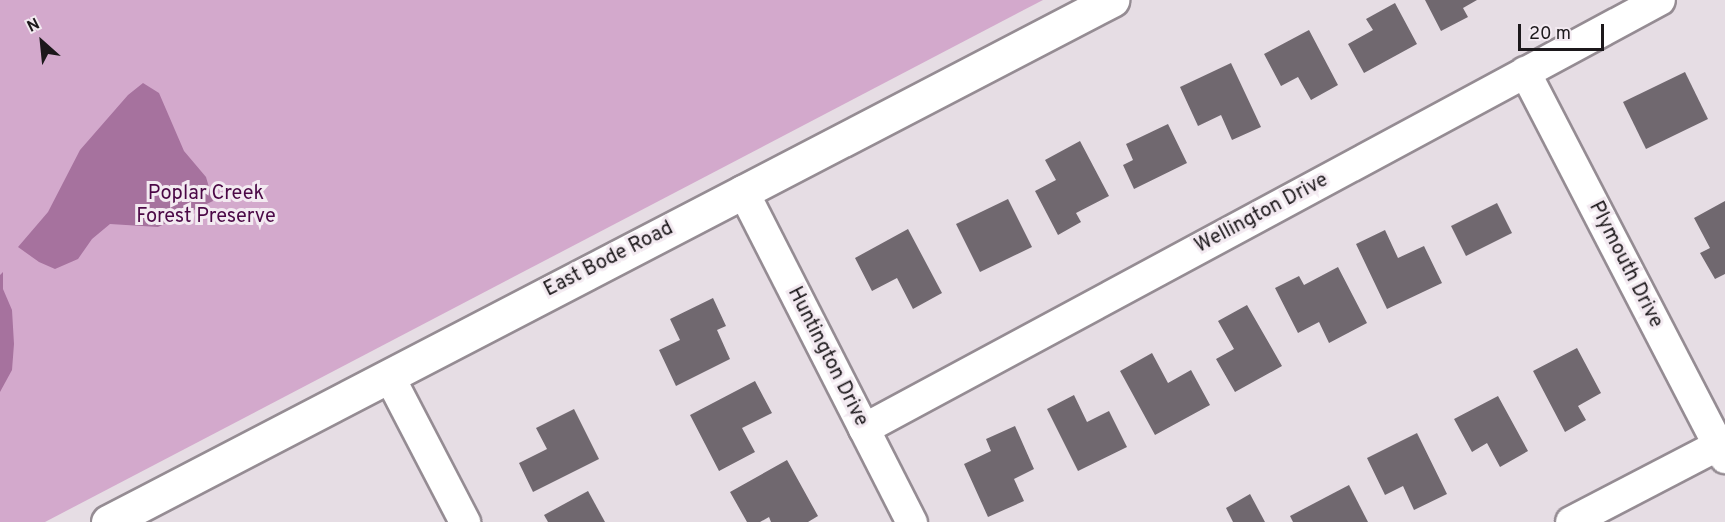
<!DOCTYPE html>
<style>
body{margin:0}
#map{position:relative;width:1725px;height:522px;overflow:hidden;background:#e6dde4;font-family:Overpass,sans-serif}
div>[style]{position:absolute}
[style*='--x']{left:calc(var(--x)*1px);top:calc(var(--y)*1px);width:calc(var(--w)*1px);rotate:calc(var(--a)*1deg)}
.green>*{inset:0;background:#d3a9cc}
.water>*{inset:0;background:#a6729e}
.building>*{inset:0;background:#70686f}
.roads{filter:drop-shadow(2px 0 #958c93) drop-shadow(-2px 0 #958c93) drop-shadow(0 2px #958c93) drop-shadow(0 -2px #958c93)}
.street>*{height:30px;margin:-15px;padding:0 15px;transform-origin:15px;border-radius:15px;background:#fff}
.secondary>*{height:33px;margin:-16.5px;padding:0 16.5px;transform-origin:16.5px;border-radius:16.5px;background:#fff}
span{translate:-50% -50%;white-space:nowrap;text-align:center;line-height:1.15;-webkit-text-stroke:6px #f3eaf1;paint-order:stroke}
.park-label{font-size:20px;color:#4b0846}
.street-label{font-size:20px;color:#1c181b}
.north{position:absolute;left:12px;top:12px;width:60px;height:60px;-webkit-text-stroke:4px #f3eaf1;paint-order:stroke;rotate:333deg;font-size:16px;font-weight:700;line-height:24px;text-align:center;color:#1c181b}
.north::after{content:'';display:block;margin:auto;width:21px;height:27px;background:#1c181b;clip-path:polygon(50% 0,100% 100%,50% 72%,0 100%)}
.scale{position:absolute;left:1518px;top:24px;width:86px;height:27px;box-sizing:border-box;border:3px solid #1c181b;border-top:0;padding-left:8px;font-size:18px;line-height:21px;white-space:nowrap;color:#1c181b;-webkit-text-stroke:4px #f3eaf1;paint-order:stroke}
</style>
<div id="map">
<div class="green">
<i style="clip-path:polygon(0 0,1043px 0,45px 522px,0 522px)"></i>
</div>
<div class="water">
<i style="clip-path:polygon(143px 83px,159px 93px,184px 151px,206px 177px,213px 201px,158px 227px,110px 224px,92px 239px,78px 259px,55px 269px,39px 262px,18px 247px,48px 212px,80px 150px,128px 95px)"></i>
<i style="clip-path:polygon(3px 272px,3px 289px,12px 310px,14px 344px,12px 370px,0 392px,0 275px)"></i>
</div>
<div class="building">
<i style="clip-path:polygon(1425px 0,1477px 0,1463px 8px,1468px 17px,1441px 31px)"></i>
<i style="clip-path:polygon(1395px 3px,1417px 44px,1364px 73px,1348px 44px,1373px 30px,1366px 19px)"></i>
<i style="clip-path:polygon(1309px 30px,1338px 85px,1311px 100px,1298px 77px,1281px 86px,1264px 54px)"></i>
<i style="clip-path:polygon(1231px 63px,1261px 127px,1232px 140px,1221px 115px,1198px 126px,1180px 87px)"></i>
<i style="clip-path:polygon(1685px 72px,1708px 119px,1646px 149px,1623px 102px)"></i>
<i style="clip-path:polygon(1168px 124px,1187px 163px,1134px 189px,1123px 165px,1133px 160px,1126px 144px)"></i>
<i style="clip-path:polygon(1080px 141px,1109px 196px,1076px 213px,1081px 222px,1058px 235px,1035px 191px,1056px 180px,1045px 160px)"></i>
<i style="clip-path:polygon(1008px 199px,1032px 247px,980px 272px,956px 224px)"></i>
<i style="clip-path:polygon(1725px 201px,1725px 274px,1715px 279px,1700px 253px,1710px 248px,1694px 218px)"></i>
<i style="clip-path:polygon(1497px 203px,1512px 233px,1466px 256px,1451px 226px)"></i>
<i style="clip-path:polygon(908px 229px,942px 293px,913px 309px,897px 278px,872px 291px,855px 258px)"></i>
<i style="clip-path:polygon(1385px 230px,1398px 258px,1424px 246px,1442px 283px,1387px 309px,1356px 244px)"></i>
<i style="clip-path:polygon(1338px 267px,1367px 323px,1329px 343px,1319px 322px,1298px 333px,1275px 288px,1299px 276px,1304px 285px)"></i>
<i style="clip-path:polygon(713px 298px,726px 326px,717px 330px,730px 359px,676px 386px,659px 350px,680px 340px,670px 319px)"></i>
<i style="clip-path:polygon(1247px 305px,1282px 366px,1235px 392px,1216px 359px,1234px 349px,1218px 321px)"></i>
<i style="clip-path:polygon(1577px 348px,1601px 393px,1578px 406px,1586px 420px,1565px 432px,1533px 371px)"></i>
<i style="clip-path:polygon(1152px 353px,1168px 383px,1191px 370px,1210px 405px,1155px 435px,1120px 371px)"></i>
<i style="clip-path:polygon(755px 381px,772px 413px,742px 428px,755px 452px,719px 471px,690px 415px)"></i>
<i style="clip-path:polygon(1074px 395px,1087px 422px,1109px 411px,1127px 447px,1078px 471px,1047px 409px)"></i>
<i style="clip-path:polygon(1498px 396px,1528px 451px,1500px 467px,1487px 443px,1472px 452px,1454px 419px)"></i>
<i style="clip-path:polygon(574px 409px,599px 459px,533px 492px,519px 463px,547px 449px,536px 428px)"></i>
<i style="clip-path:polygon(1015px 426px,1034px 469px,1014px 479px,1024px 501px,988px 517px,964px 464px,991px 451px,986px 439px)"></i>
<i style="clip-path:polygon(1417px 433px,1447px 494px,1414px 510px,1403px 486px,1385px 495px,1367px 458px)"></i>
<i style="clip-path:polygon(787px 460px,818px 516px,808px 522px,771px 522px,769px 517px,760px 522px,747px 522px,730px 492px)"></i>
<i style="clip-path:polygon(1349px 485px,1368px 522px,1293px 522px,1290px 516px)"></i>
<i style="clip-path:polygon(588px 491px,605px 522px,548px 522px,544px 515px)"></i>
<i style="clip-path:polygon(1250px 494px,1265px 522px,1233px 522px,1226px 508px)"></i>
</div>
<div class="roads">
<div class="street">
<i style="--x:1525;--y:72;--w:435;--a:62.6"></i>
<i style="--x:743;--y:191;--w:372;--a:63"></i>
<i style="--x:389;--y:376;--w:165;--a:62.5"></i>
<i style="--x:864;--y:429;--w:904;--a:-28.32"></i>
<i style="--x:1571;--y:522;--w:167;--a:-27.5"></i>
</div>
<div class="secondary">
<i style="--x:108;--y:522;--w:1132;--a:-27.47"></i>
</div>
</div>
<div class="park-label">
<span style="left:206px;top:206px">Poplar Creek<br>Forest Preserve</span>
</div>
<div class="street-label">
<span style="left:1262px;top:214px;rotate:-28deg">Wellington Drive</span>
<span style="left:609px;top:260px;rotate:-27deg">East Bode Road</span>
<span style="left:1625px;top:265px;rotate:63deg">Plymouth Drive</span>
<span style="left:827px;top:357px;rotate:63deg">Huntington Drive</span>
</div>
<div class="north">N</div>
<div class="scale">20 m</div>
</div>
